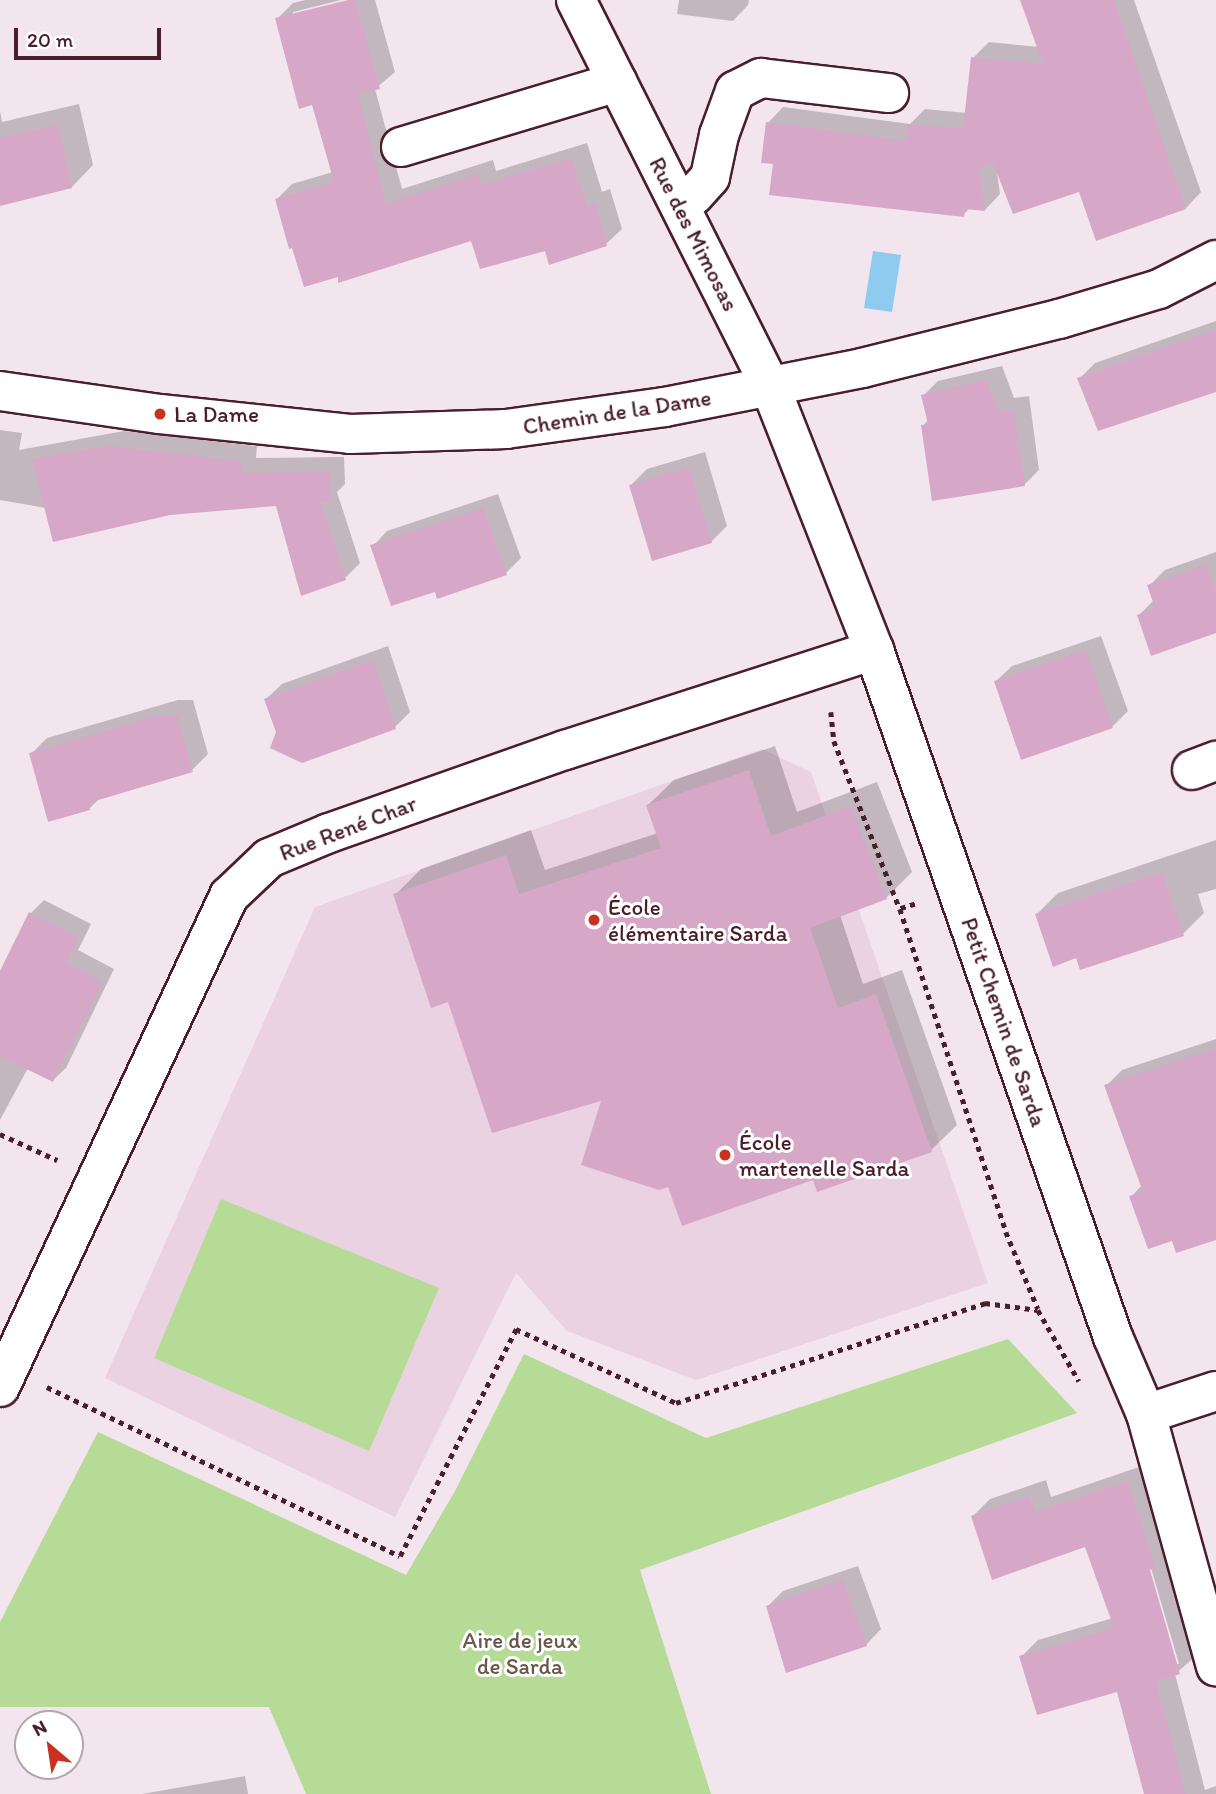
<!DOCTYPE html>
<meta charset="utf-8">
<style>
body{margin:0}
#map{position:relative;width:1216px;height:1794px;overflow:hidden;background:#f3e5ee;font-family:Itim,sans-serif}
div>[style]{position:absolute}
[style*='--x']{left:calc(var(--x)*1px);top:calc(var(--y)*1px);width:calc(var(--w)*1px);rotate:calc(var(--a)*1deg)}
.built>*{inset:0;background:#ead2e2}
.green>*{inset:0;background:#b5db97}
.water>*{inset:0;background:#8ecbee}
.shadow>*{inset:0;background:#0003}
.building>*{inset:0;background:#d6a7c7}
.path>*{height:4.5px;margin-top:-2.25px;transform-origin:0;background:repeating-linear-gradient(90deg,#4a1f2b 0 5px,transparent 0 10px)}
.roads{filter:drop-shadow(2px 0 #4a1f2b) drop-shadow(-2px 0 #4a1f2b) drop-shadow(0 2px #4a1f2b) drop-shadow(0 -2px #4a1f2b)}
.minor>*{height:38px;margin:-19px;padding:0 19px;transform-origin:19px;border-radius:19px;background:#fff}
.dots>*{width:19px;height:19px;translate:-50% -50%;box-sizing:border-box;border:4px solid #fff;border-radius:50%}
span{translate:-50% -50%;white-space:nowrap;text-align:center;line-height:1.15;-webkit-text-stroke:6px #fff;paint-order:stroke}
.street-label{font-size:23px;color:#4a1f2b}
.poi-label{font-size:23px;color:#4a1f2b}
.left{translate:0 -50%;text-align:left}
.park-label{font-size:23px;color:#6a574b}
.north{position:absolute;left:14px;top:1710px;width:70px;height:70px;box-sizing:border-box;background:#fff;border:2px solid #b7a5aa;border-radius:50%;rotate:331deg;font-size:19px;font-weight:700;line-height:28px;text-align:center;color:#4a1f2b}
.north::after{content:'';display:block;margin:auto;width:24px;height:32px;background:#c8321e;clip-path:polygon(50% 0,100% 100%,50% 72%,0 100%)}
.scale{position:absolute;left:14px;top:28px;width:147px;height:32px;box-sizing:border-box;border:4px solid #4a1f2b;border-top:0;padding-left:9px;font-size:21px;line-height:24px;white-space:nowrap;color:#4a1f2b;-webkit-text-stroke:5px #fff;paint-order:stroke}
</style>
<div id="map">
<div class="built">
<i style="clip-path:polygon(762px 749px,811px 772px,988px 1283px,696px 1380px,567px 1331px,516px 1273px,395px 1517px,105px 1378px,315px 907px)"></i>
</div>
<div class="green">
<i style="clip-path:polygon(221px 1199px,439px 1288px,369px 1451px,154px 1358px)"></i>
<i style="clip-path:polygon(1008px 1339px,1077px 1413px,640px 1570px,711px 1794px,306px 1794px,269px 1707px,0 1707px,0 1622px,98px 1432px,406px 1575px,455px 1491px,524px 1354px,706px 1438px)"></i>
</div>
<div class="water">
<i style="clip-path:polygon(873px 251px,901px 255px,892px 312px,864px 308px)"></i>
</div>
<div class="shadow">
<i style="clip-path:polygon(306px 0,341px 0,293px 12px,293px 16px,355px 0,375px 0,395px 72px,375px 89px,402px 189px,493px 160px,496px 171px,587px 143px,602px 192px,610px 189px,622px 229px,606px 244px,546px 249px,472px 239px,339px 275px,277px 199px,292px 184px,333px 172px,313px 103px,277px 19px,293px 3px)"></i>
<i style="clip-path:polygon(679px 0,749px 0,748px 5px,733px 21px,677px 14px)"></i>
<i style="clip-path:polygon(1022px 0,1134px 0,1201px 192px,1186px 208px,1097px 239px,1080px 190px,997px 172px,1000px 194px,985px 210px,970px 208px,963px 215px,775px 163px,768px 123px,783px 107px,910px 124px,925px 109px,967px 113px,973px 58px,989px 42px,1039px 47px)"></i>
<i style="clip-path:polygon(79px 104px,93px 165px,72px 187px,0 203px,0 111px,2px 122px)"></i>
<i style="clip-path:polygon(1216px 321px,1216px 388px,1079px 379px,1095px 363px)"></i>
<i style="clip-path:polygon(1002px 366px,1014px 398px,1029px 396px,1039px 470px,1024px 485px,923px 426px,929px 419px,923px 396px,938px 381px)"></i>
<i style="clip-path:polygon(0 430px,22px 433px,19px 450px,124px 431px,257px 446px,256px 458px,344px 457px,345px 484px,337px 492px,360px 563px,345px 578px,277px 504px,46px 508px,0 500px)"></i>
<i style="clip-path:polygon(705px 452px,727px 526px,711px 542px,631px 485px,647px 469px)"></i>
<i style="clip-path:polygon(498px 494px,521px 558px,506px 573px,436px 590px,373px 546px,387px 531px)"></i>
<i style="clip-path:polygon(1216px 552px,1216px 631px,1139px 615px,1154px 600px,1149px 586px,1165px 570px)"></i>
<i style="clip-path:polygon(1101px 636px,1128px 711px,1113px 726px,1022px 757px,996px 681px,1012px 666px)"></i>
<i style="clip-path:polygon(388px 646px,410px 712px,395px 727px,278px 732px,266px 699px,282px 684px)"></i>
<i style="clip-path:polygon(178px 700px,193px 700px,208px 754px,192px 770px,100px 798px,89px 809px,31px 754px,47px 738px)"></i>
<i style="clip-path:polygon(775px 746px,797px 812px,877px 782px,912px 872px,886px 898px,840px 915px,863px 984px,902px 970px,957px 1125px,931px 1150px,669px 1184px,604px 1099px,449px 1000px,395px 895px,421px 869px,531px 830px,545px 870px,658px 833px,648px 805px,674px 780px)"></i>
<i style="clip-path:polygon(1216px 840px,1216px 889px,1198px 894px,1204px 913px,1183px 934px,1078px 956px,1037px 914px,1058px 893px)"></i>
<i style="clip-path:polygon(44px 900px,91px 924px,78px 950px,114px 969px,66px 1068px,53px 1080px,28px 1068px,0 1120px,0 975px,31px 913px)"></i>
<i style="clip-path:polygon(1216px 1039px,1216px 1238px,1173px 1238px,1131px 1197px,1142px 1185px,1106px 1086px,1122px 1070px)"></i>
<i style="clip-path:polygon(evenodd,1145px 1465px,1196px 1656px,1175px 1674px,1205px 1790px,1216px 1786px,1216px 1794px,1146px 1794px,1118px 1690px,1021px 1657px,1038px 1640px,1113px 1618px,1086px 1545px,973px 1516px,990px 1499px,1046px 1480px,1051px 1497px,1145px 1465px,1149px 1561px,1179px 1664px,1175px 1664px,1146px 1562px,1149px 1561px)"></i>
<i style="clip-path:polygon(858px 1566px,881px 1629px,866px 1645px,768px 1606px,783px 1591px)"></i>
<i style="clip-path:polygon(245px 1776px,248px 1794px,142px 1794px)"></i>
</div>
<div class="building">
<i style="clip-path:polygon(348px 0,355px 0,380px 89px,358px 94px,386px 204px,478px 174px,481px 185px,572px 158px,587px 206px,595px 203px,607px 246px,549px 265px,545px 251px,480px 269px,471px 241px,338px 283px,338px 277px,304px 287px,292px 248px,289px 249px,275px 199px,334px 182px,312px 105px,299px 109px,275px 18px)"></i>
<i style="clip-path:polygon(1020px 0,1114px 0,1186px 209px,1096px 241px,1079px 192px,1013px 214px,993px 163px,979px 167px,985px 211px,965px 209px,964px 217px,769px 195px,773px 164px,761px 163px,766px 122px,906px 141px,908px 124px,963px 129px,971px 57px,1043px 64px)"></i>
<i style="clip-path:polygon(58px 125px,72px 188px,0 206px,0 138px)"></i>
<i style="clip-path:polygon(1216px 330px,1216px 392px,1098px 431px,1077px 378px)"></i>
<i style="clip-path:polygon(986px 380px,999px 412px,1014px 411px,1025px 486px,932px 501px,921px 425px,928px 424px,921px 395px)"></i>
<i style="clip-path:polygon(107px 446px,242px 461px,242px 473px,329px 472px,331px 501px,320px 502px,346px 580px,301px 596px,276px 506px,170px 515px,53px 542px,32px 459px)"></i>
<i style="clip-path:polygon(689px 467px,712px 543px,652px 561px,629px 485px)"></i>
<i style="clip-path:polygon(483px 508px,507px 575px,437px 599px,435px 592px,391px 606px,370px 545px)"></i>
<i style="clip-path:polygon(1206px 565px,1216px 592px,1216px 633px,1151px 656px,1137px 615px,1155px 608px,1147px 585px)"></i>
<i style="clip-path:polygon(1086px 650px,1113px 728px,1021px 760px,994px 681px)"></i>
<i style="clip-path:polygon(373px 660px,396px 729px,302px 763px,270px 748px,276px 732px,264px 699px)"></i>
<i style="clip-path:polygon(161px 715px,177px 715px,193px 772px,88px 803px,90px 810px,48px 822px,29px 753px)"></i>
<i style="clip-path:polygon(749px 770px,771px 836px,851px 806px,887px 899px,810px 928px,838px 1008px,876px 994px,932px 1152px,817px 1192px,813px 1180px,682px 1226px,668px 1187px,659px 1190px,581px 1165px,601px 1101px,492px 1133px,448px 1002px,431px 1008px,393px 894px,506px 855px,519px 894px,661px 848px,646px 805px)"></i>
<i style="clip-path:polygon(1162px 872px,1184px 936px,1080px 970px,1076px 958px,1053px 967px,1035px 914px)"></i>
<i style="clip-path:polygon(29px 912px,79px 937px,67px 963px,103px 982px,53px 1082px,0 1056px,0 971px)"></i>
<i style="clip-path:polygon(1216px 1048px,1216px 1240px,1176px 1253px,1172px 1241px,1148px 1249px,1129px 1196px,1143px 1192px,1104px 1085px)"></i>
<i style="clip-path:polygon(1128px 1481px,1155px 1568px,1150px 1570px,1180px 1674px,1156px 1681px,1185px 1794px,1144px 1794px,1117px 1692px,1037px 1715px,1019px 1656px,1114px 1628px,1085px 1547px,992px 1580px,971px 1516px,1029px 1496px,1035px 1512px)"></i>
<i style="clip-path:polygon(843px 1580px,867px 1646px,786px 1673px,766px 1606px)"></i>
</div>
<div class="path">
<i style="--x:831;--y:712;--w:29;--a:84"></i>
<i style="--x:834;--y:741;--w:180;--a:68.6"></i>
<i style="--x:915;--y:904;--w:16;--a:162"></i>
<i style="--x:900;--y:909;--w:340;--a:71.8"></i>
<i style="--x:1006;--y:1232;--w:83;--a:67.4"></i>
<i style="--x:0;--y:1134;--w:63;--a:24.5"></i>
<i style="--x:47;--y:1387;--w:391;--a:25.6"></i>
<i style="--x:400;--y:1556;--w:255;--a:-62.9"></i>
<i style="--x:516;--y:1329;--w:176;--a:24.8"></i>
<i style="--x:676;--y:1403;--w:325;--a:-17.9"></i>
<i style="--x:985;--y:1303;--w:53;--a:7.5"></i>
<i style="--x:1038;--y:1310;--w:82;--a:60"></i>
</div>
<div class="roads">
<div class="minor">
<i style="--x:576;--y:0;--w:432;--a:63.3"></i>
<i style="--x:770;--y:386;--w:284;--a:68.5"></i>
<i style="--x:874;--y:650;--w:727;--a:70.82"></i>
<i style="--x:1113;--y:1337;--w:84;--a:66.8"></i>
<i style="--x:1146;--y:1414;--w:262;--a:74.5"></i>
<i style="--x:401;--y:147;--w:226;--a:-16.7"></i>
<i style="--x:677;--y:198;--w:17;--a:-10"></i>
<i style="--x:694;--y:195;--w:24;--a:-48"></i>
<i style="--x:710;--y:177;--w:43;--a:-77.9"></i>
<i style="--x:719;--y:135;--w:47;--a:-70"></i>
<i style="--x:735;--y:91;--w:29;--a:-27"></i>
<i style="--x:761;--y:78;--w:129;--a:6.7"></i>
<i style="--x:0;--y:391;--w:162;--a:8.2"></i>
<i style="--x:160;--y:414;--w:191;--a:6"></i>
<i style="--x:350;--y:434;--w:156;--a:-1.8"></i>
<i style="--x:506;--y:429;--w:161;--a:-7.9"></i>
<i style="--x:665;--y:407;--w:201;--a:-11.2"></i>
<i style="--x:862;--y:368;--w:203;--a:-14"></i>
<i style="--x:1059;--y:319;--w:104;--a:-16.7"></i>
<i style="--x:1159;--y:289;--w:64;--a:-27"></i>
<i style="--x:1192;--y:770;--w:26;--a:-21"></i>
<i style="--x:0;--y:1387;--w:542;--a:-65"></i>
<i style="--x:229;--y:896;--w:55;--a:-43.5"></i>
<i style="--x:269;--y:858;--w:65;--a:-22.6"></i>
<i style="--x:329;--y:833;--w:250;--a:-19.4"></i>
<i style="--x:565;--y:750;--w:325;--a:-17.9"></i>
<i style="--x:1146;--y:1414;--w:74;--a:-18.2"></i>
</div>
</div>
<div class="dots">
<i style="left:160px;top:414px;background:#c8321e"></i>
<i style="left:594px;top:920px;background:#c8321e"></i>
<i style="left:725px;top:1155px;background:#c8321e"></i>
</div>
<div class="street-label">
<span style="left:694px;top:234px;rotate:63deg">Rue des Mimosas</span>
<span style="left:617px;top:412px;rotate:-9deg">Chemin de la Dame</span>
<span style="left:348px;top:828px;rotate:-21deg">Rue René Char</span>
<span style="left:1004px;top:1022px;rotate:71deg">Petit Chemin de Sarda</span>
</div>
<div class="poi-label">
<span class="left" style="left:174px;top:414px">La Dame</span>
<span class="left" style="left:608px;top:920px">École<br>élémentaire Sarda</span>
<span class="left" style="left:739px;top:1155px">École<br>martenelle Sarda</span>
</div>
<div class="park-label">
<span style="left:520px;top:1653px">Aire de jeux<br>de Sarda</span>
</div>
<div class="north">N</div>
<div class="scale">20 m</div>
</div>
